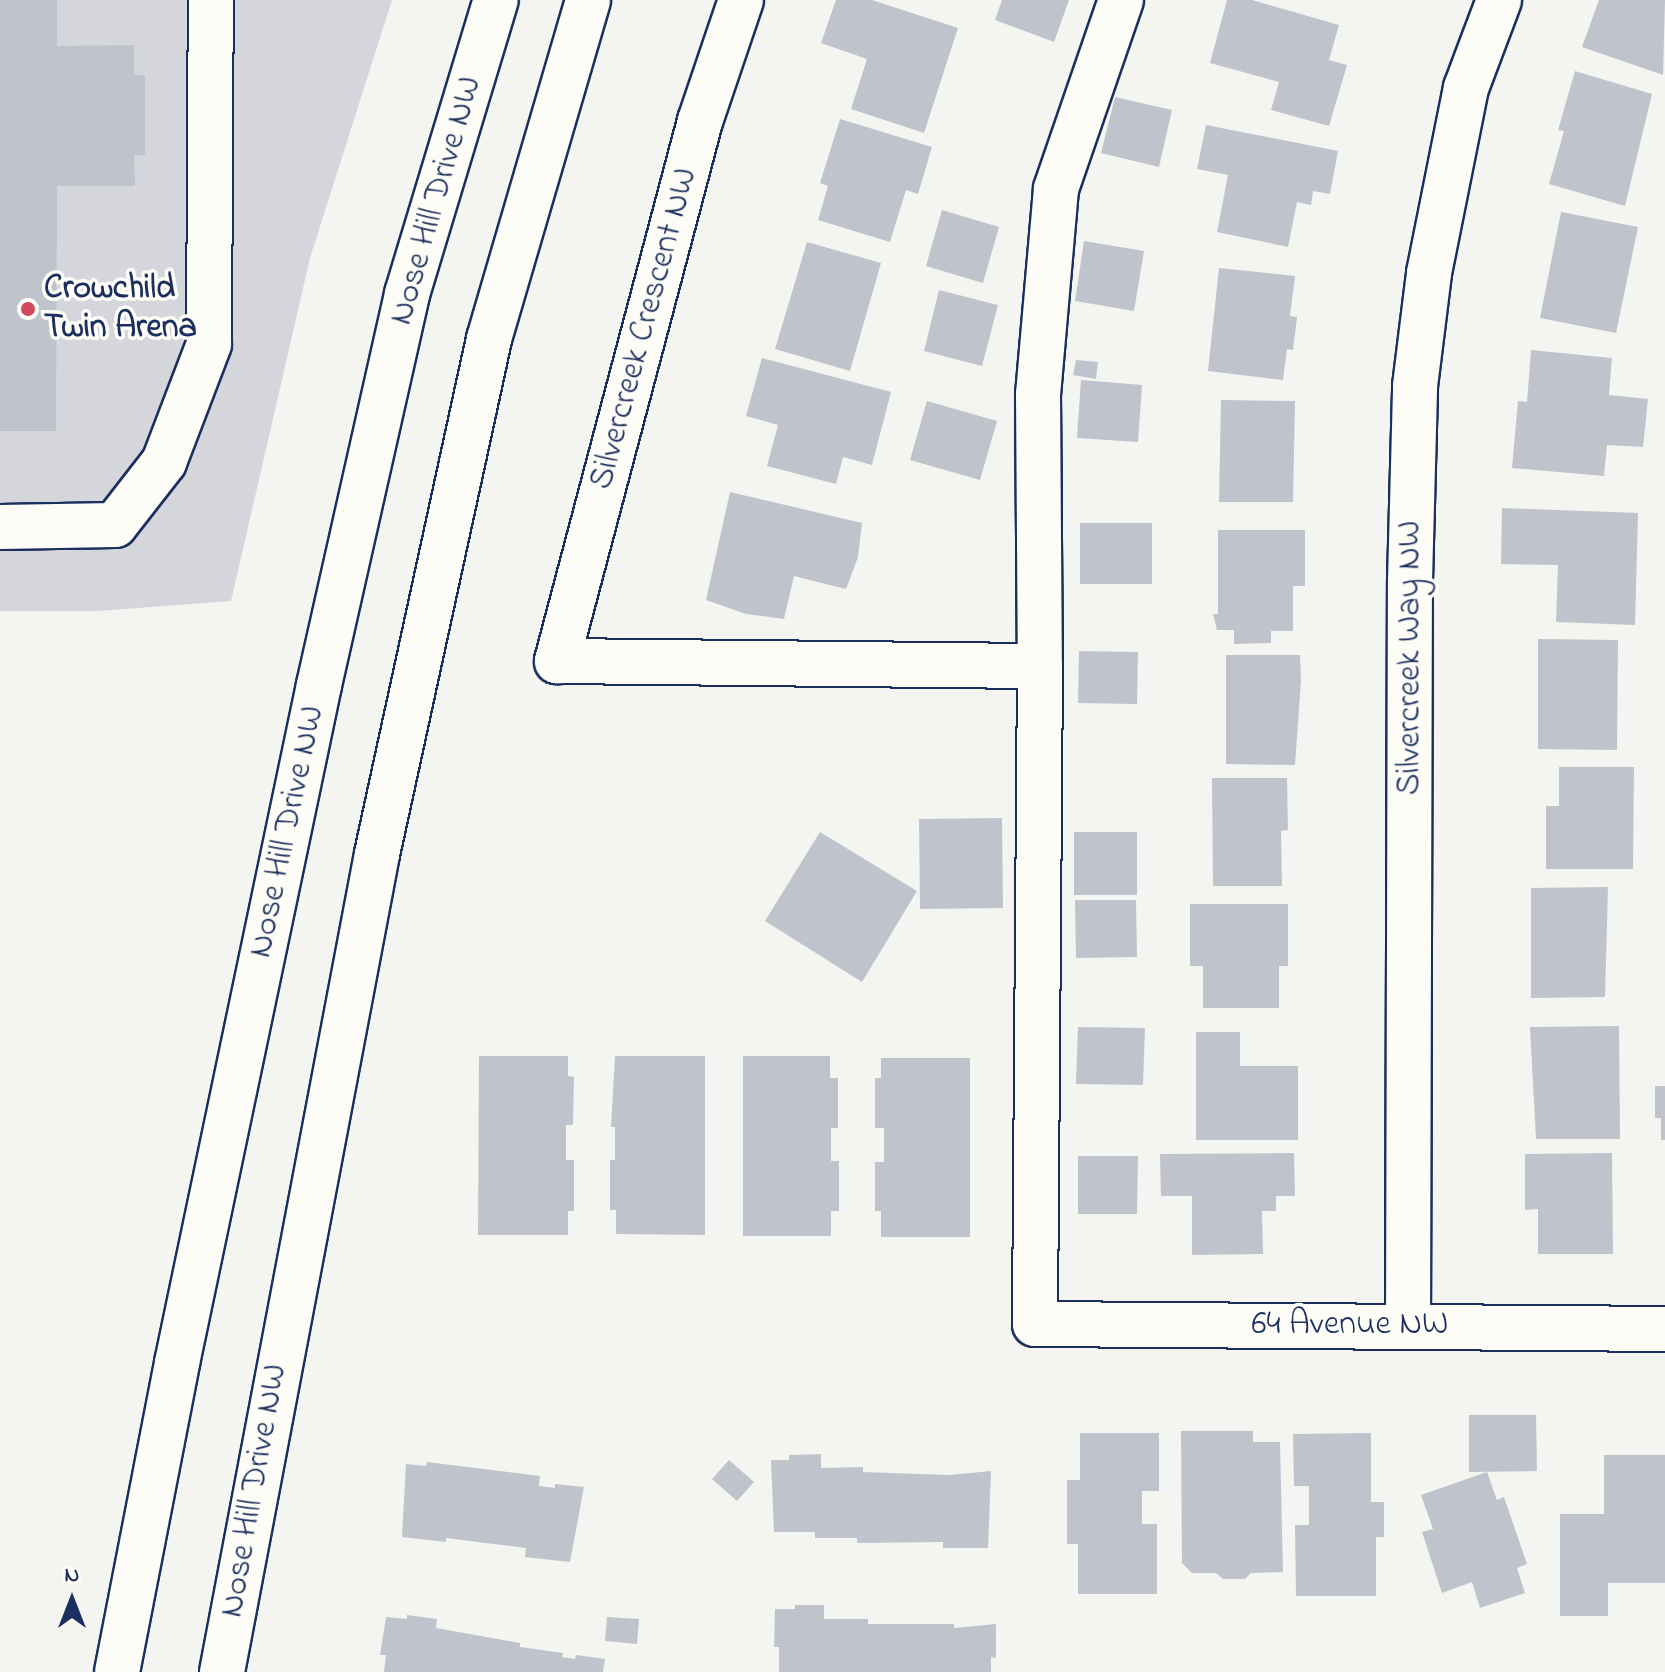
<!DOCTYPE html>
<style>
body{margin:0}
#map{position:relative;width:1665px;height:1672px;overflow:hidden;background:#f4f4f1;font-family:"Indie Flower",sans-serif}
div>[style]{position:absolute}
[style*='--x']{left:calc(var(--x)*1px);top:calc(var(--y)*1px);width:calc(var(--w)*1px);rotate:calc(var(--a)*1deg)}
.green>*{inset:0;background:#d4d6db}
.building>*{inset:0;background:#bfc3cc}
.roads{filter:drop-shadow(2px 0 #1b2f5e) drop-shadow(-2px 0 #1b2f5e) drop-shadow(0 2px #1b2f5e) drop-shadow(0 -2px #1b2f5e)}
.minor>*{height:44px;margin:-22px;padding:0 22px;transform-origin:22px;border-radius:22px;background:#fdfcf7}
.major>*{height:44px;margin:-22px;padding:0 22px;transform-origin:22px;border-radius:22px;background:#fdfcf7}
.dots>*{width:22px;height:22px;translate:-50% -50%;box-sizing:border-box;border:4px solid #fdfcf7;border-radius:50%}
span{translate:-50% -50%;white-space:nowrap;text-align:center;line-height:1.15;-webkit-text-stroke:7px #fdfcf7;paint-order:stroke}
.street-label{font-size:34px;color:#1b2f5e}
.poi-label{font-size:34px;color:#1b2f5e;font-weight:700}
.left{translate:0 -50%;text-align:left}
.north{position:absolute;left:32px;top:1560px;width:80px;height:80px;-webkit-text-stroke:6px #fdfcf7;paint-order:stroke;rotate:0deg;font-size:22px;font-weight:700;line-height:32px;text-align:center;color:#1b2f5e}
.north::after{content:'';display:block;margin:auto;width:28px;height:36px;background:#1b2f5e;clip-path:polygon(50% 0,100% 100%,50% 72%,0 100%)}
</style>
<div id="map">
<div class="green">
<i style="clip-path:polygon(0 0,392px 0,310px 258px,231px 601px,98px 611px,0 611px)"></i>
</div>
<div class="building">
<i style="clip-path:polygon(0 0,57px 0,57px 46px,134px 45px,134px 75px,145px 75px,145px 155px,134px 155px,135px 186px,57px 186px,56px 431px,0 431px)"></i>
<i style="clip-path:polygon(836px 0,872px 0,958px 28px,924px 133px,851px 109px,867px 59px,821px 43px)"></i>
<i style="clip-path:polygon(1002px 0,1069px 0,1054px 42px,995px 20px)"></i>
<i style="clip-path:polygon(1227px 0,1252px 0,1339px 25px,1329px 60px,1347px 65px,1329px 126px,1271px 110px,1279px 82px,1210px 63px)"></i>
<i style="clip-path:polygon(1599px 0,1665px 0,1663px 75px,1582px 47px)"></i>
<i style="clip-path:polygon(1575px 71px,1652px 94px,1625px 206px,1549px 184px,1564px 131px,1558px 130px)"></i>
<i style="clip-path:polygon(1115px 97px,1172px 110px,1159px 167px,1101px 153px)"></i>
<i style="clip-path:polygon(840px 119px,932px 147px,918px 194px,906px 190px,890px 242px,818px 220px,828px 186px,820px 183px)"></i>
<i style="clip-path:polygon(1206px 125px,1338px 151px,1330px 194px,1313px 191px,1311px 205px,1297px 202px,1288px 247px,1217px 232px,1228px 175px,1197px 169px)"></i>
<i style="clip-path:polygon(942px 210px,999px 227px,983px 283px,926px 266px)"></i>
<i style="clip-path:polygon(1561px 212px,1638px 227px,1616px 333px,1540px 318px)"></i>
<i style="clip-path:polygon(1084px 241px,1144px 251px,1134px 311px,1075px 301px)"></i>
<i style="clip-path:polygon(807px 242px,881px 263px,850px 371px,775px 349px)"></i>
<i style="clip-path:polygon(1219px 268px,1295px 276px,1290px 316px,1297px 317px,1293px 350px,1287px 349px,1283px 380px,1208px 371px)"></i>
<i style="clip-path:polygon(939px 290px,998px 305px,982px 366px,924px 351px)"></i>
<i style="clip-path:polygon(1531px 350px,1612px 358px,1609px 395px,1648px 399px,1643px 447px,1607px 445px,1604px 476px,1512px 468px,1518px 401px,1527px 402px)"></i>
<i style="clip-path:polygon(762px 358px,891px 392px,872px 465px,843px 457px,836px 484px,767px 466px,778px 425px,746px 416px)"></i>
<i style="clip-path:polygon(1076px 360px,1098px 362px,1096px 379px,1073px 375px)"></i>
<i style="clip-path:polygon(1081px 380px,1142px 385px,1138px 442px,1077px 438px)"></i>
<i style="clip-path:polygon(1221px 400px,1295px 401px,1293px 502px,1219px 502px)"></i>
<i style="clip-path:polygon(927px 401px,997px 421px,980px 480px,910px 460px)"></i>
<i style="clip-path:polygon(730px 492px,862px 523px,858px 557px,846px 589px,794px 576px,784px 619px,746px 614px,706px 600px)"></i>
<i style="clip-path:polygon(1502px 508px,1638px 513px,1635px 625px,1556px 622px,1558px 565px,1501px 564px)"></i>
<i style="clip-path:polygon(1080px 523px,1152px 523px,1152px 584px,1080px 584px)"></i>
<i style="clip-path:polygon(1218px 530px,1305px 530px,1305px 586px,1293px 586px,1293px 631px,1271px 631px,1271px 643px,1234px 644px,1234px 630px,1217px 630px,1213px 614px,1218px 614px)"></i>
<i style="clip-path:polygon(1538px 639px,1618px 640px,1617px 750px,1538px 749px)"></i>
<i style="clip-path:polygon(1079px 651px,1138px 652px,1137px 704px,1078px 703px)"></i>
<i style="clip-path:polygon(1226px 655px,1300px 655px,1301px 681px,1295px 765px,1226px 764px)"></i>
<i style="clip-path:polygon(1559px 767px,1634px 767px,1633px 869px,1546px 869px,1546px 806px,1559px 806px)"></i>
<i style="clip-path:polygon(1212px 778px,1287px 778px,1288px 830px,1281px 831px,1282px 886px,1213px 886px)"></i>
<i style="clip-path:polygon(1002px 818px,1003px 908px,920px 909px,919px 819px)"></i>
<i style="clip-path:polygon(820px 832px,917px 891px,862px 982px,765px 921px)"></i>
<i style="clip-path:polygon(1074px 832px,1137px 832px,1137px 895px,1074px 895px)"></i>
<i style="clip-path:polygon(1608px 887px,1605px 997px,1531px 998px,1531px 888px)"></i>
<i style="clip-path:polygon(1075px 900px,1136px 900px,1137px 957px,1076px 958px)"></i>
<i style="clip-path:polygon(1190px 904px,1288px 904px,1288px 966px,1279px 966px,1279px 1008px,1203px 1008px,1203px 966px,1190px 966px)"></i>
<i style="clip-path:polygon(1619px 1026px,1620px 1139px,1536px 1139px,1530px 1027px)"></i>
<i style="clip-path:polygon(1078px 1027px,1145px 1028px,1143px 1085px,1076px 1084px)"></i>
<i style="clip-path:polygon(1196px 1032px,1240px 1032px,1240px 1066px,1298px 1066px,1298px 1140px,1196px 1140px)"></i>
<i style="clip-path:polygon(479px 1056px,568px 1056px,568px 1076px,574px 1077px,573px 1125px,566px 1125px,566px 1160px,574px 1160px,574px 1211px,568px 1211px,568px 1235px,478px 1235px)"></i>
<i style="clip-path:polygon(615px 1056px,705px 1056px,705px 1235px,616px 1234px,616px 1210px,610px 1210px,610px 1160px,615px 1160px,615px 1127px,611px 1127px)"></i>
<i style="clip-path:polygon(743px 1056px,830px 1056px,830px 1078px,838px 1078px,838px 1128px,831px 1128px,831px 1161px,839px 1161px,839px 1211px,831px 1211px,831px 1236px,743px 1236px)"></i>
<i style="clip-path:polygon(881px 1058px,970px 1058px,970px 1237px,881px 1237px,881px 1211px,875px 1211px,875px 1162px,884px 1162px,884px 1128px,875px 1128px,875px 1078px,881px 1078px)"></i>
<i style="clip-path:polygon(1655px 1086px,1665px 1086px,1665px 1140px,1661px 1140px,1661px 1118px,1655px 1118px)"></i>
<i style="clip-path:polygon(1294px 1153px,1295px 1196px,1276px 1196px,1276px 1211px,1262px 1211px,1263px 1254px,1192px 1255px,1192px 1196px,1161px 1196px,1160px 1154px)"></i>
<i style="clip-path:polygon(1612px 1153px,1613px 1254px,1538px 1254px,1538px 1209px,1525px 1210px,1525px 1154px)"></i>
<i style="clip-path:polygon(1078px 1156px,1138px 1156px,1137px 1214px,1078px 1214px)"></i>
<i style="clip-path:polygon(1469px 1415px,1536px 1415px,1537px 1471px,1469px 1472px)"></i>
<i style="clip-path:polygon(1181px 1431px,1253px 1431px,1253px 1442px,1280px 1442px,1283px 1572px,1251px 1573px,1245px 1579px,1223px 1579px,1216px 1573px,1192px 1573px,1182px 1563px)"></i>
<i style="clip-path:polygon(1080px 1433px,1159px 1433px,1159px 1491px,1142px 1491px,1142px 1524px,1157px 1524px,1157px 1594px,1078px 1594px,1078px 1544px,1067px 1544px,1067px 1480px,1080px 1480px)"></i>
<i style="clip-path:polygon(1371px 1433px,1371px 1502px,1384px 1502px,1384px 1537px,1376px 1537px,1376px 1596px,1296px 1596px,1295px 1525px,1309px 1525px,1309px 1486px,1294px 1486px,1293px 1434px)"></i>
<i style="clip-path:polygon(821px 1454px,821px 1468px,863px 1467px,863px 1472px,949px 1475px,991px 1471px,988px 1548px,943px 1548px,943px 1542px,857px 1543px,857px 1538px,815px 1538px,815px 1532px,774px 1532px,771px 1460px,789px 1460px,789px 1455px)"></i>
<i style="clip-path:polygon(1604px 1455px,1665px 1455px,1665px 1583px,1608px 1583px,1608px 1616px,1560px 1616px,1560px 1514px,1604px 1514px)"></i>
<i style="clip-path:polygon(729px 1460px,754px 1482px,737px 1501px,712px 1479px)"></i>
<i style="clip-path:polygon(427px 1462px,540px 1476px,539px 1486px,555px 1488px,555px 1484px,584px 1487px,570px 1562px,525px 1557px,526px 1548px,446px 1538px,446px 1542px,402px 1537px,406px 1464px,426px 1466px)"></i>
<i style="clip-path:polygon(1487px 1472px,1497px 1500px,1504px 1497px,1527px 1564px,1517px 1568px,1525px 1593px,1480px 1608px,1472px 1582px,1442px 1593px,1422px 1532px,1433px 1529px,1421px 1495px)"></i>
<i style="clip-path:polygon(795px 1605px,824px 1605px,824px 1619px,868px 1619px,868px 1624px,954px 1624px,954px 1628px,996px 1624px,996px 1658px,991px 1657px,991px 1672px,779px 1672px,779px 1647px,774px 1647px,775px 1609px,795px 1609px)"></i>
<i style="clip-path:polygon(407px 1615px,437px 1619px,436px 1628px,520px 1643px,520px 1647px,563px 1653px,562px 1657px,575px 1659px,576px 1655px,605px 1659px,603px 1672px,384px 1672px,386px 1655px,380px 1655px,386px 1617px,407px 1619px)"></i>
<i style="clip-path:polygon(607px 1617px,639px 1619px,637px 1644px,605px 1641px)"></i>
</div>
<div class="roads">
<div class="minor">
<i style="--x:741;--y:0;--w:128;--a:108.7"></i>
<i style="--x:700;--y:121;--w:559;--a:104.83"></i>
<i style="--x:557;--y:661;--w:483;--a:0.6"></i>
<i style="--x:1121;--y:0;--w:200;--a:109"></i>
<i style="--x:1056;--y:189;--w:206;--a:95"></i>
<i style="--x:1038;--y:394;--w:272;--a:89.6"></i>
<i style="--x:1040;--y:666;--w:658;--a:90.44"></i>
<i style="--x:1035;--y:1324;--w:630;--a:0.45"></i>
<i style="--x:0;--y:527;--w:115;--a:-1"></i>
<i style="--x:115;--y:525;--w:80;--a:-52.1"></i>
<i style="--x:164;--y:462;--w:126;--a:-69.1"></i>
<i style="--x:209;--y:344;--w:344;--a:-89.7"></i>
<i style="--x:1408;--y:1326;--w:745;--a:-89.85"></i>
<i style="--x:1410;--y:581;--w:195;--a:-88.5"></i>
<i style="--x:1415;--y:386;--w:114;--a:-82.9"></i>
<i style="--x:1429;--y:273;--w:189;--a:-78.7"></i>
<i style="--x:1466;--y:88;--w:94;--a:-69.4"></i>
</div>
<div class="major">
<i style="--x:117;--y:1672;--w:315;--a:-79"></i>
<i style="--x:177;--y:1363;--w:693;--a:-78.17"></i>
<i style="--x:319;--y:685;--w:401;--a:-77.3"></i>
<i style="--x:407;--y:294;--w:307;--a:-73.2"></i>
<i style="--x:222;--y:1672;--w:833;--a:-79.27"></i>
<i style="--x:377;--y:854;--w:527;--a:-77.73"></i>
<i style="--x:489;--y:339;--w:353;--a:-73.7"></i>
</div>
</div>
<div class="dots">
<i style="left:28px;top:309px;background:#d1495b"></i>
</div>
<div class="street-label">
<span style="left:437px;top:201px;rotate:-74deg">Nose Hill Drive NW</span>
<span style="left:645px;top:329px;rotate:-75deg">Silvercreek Crescent NW</span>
<span style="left:1411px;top:658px;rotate:-90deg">Silvercreek Way NW</span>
<span style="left:288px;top:832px;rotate:-78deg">Nose Hill Drive NW</span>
<span style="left:1350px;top:1326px">64 Avenue NW</span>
<span style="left:255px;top:1491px;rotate:-80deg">Nose Hill Drive NW</span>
</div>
<div class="poi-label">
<span class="left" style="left:44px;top:309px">Crowchild<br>Twin Arena</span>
</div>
<div class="north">N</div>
</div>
